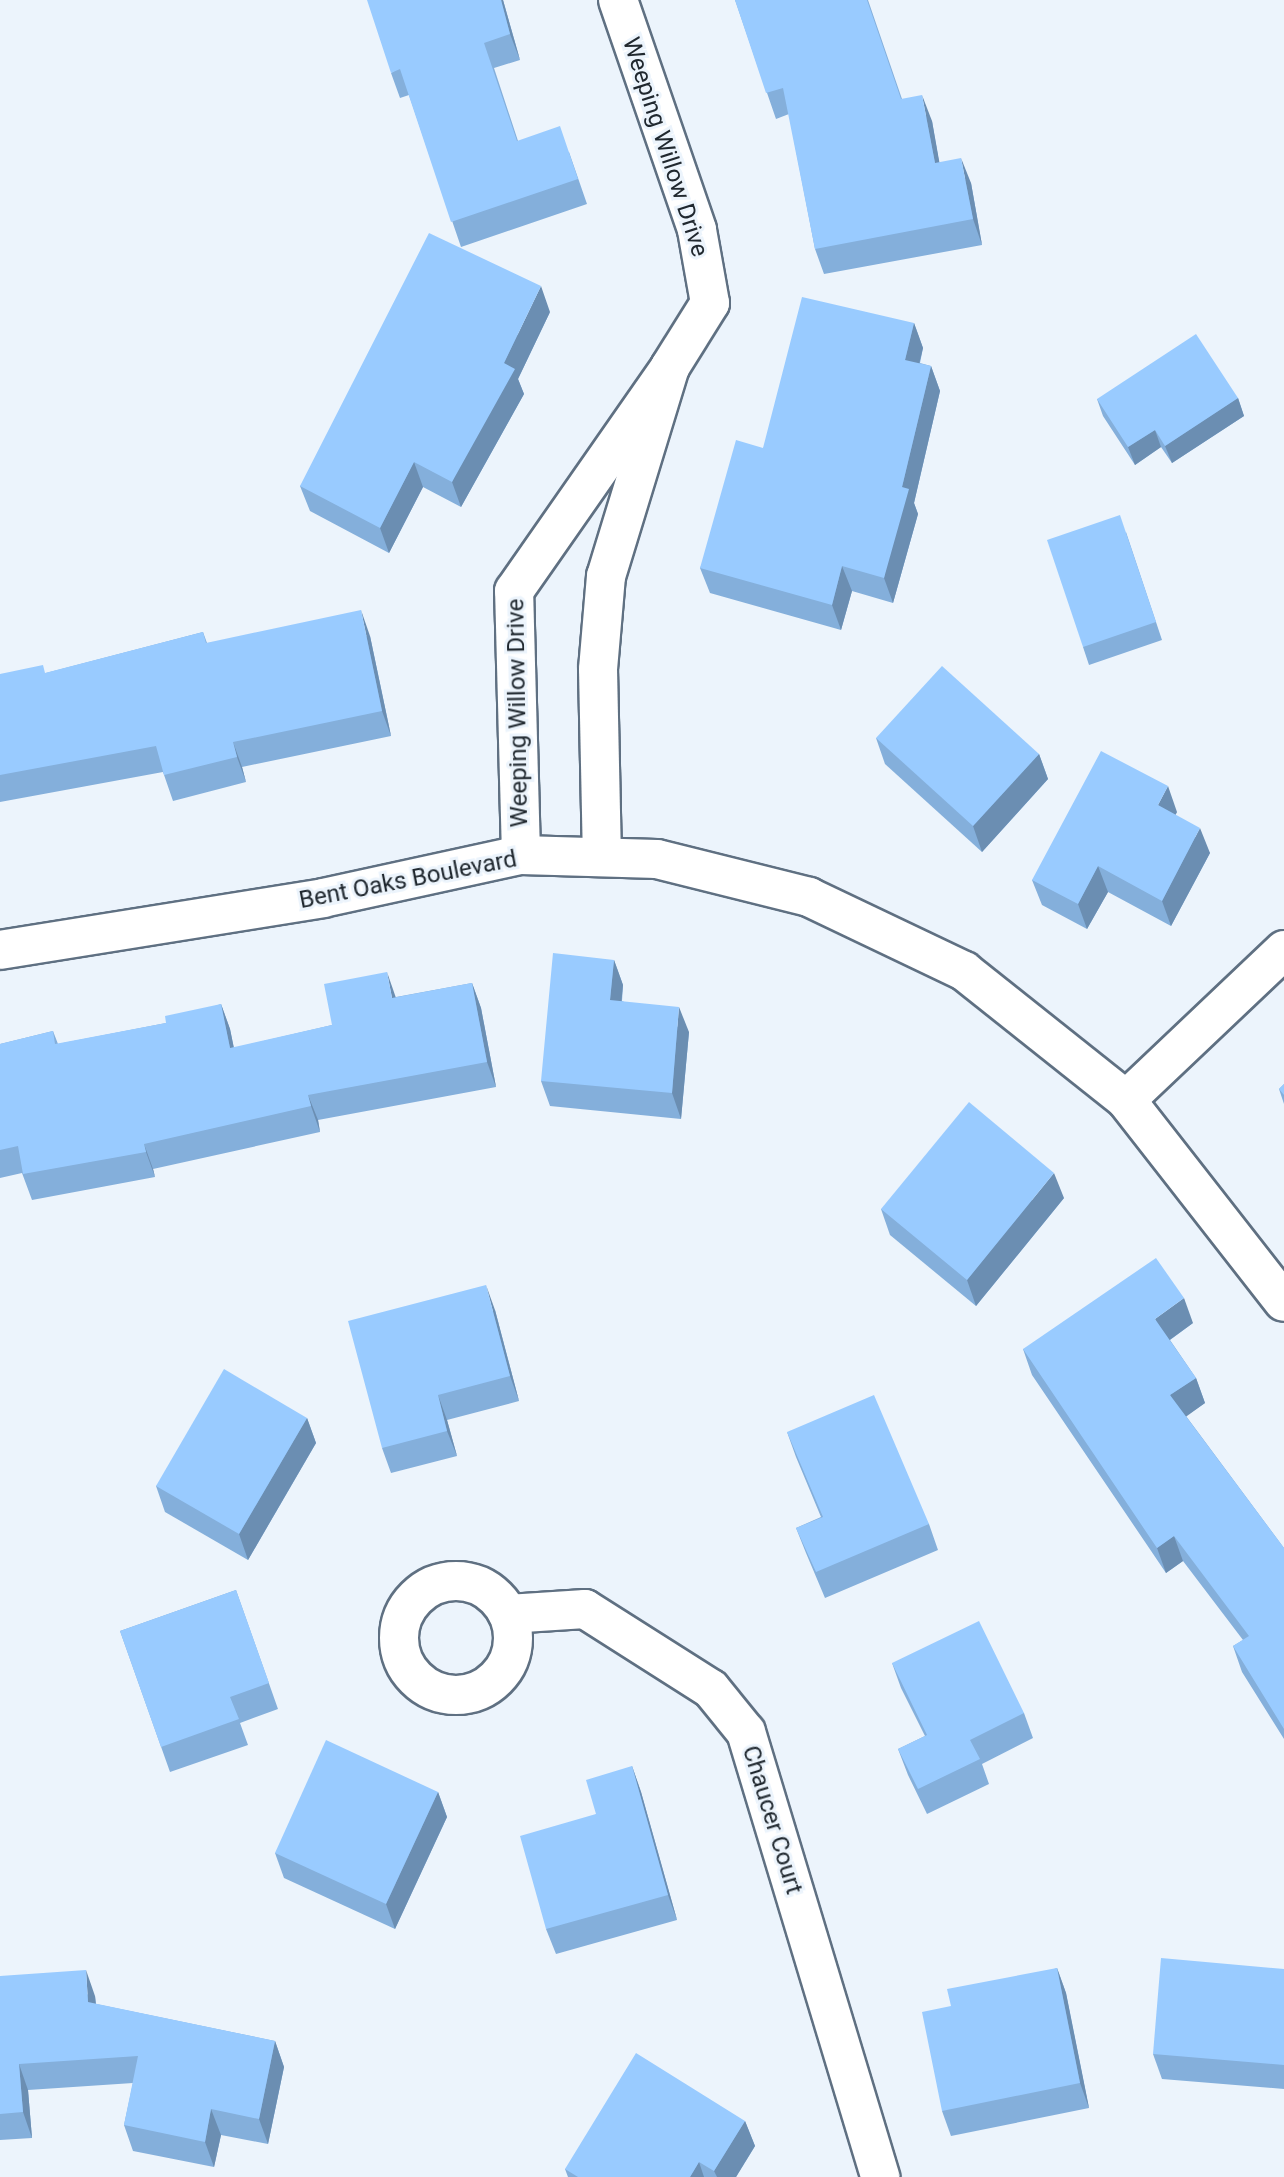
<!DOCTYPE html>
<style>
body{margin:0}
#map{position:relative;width:1284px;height:2177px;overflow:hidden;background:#ecf4fc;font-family:Roboto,sans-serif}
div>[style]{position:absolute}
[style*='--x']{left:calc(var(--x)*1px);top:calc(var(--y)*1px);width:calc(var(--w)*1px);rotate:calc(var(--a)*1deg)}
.roads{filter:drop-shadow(2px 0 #5f7082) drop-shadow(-2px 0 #5f7082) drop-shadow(0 2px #5f7082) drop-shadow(0 -2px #5f7082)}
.minor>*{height:38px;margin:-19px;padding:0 19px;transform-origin:19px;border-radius:19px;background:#fff}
.minor>.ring{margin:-19px;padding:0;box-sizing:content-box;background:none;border:38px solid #fff;border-radius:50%}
.wall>*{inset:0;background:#84afdb}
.shaded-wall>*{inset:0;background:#6b8eb2}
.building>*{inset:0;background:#99cbff}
span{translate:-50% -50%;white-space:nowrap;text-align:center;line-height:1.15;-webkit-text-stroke:6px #ecf4fc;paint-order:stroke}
.street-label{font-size:24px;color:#20282f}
</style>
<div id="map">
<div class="roads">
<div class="minor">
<i style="--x:618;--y:0;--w:243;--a:71"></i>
<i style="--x:697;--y:230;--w:74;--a:79.9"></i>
<i style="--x:710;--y:303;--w:75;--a:122"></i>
<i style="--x:521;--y:855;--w:264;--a:-91.5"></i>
<i style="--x:514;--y:591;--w:273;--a:-55.1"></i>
<i style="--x:670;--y:367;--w:219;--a:107"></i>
<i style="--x:606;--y:576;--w:93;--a:94.9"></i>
<i style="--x:598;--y:669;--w:188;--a:88.8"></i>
<i style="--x:0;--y:950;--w:327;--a:-9.1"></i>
<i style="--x:323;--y:898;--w:203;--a:-12.3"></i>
<i style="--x:521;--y:855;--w:136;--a:1.7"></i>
<i style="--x:657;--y:859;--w:157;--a:14"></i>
<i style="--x:809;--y:897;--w:172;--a:25.5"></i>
<i style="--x:964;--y:971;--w:207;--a:38.5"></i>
<i style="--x:1126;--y:1100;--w:256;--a:52"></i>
<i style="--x:1126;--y:1100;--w:218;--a:-43.5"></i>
<i class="ring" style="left:399px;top:1581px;width:76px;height:76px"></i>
<i style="--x:508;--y:1614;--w:77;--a:-3.7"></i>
<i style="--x:585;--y:1609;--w:149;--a:32.4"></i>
<i style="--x:711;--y:1689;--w:55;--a:50.9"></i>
<i style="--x:746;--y:1732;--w:465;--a:73.2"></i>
</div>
</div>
<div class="wall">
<i style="clip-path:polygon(503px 0,520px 60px,494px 68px,518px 141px,569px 152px,587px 204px,461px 247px,409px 95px,400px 98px,391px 73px)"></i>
<i style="clip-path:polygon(735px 0,868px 0,902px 99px,932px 121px,939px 162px,971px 183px,982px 245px,824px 274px,815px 249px,789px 114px,776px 119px)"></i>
<i style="clip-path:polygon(550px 312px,518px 379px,524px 394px,461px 507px,423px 487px,389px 553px,310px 511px,300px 486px)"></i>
<i style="clip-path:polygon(914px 323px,923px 348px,920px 363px,931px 366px,940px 391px,914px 503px,918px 514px,893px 603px,852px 591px,841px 630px,710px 593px,700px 568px,763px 448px)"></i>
<i style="clip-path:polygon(1238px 398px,1244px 416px,1172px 463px,1161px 447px,1135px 465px,1103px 416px,1097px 399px)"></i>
<i style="clip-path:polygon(1126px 532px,1162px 640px,1089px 665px,1083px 647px)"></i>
<i style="clip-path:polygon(203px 632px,207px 643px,370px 636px,391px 736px,242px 767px,246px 782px,173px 801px,163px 772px,0 802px,0 674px,46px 673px)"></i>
<i style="clip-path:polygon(876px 738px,1039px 754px,1048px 779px,982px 852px,885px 764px)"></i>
<i style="clip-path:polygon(1177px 812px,1175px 815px,1210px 853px,1171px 926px,1108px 892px,1087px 929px,1042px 905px,1032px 880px)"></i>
<i style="clip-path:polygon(614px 960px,623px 985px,622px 1001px,689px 1032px,681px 1119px,550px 1106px,541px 1081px)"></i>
<i style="clip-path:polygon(472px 983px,481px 1008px,496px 1087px,318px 1120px,320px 1132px,153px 1169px,155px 1177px,32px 1200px,22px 1173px,0 1178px,0 1044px,53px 1031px,58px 1044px,166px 1023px,221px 1004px,230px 1029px,234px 1048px,332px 1025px,396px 997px)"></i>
<i style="clip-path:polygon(1284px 1084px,1284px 1104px,1279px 1089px)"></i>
<i style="clip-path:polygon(1064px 1198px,976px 1306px,890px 1235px,881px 1209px)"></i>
<i style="clip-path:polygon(495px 1310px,519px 1401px,447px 1420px,457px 1456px,391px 1473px,382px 1448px)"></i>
<i style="clip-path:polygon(1193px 1323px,1170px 1340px,1196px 1378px,1205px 1403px,1186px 1416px,1284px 1548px,1284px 1739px,1242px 1672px,1233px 1646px,1243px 1640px,1183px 1561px,1166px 1573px,1032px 1375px,1023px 1349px)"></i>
<i style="clip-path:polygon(307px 1418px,316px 1443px,248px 1560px,165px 1512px,156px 1486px)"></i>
<i style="clip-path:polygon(787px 1432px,929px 1524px,938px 1550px,825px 1598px,806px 1553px,796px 1528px,821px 1517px,796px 1457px)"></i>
<i style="clip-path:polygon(236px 1590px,278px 1709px,240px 1723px,248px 1745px,170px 1772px,120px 1631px)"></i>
<i style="clip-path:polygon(892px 1663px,1024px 1713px,1033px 1738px,982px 1764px,989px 1784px,927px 1814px,908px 1775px,898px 1749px,925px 1736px,901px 1688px)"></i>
<i style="clip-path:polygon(632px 1766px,641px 1792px,677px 1920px,556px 1954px,546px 1929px,596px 1814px)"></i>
<i style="clip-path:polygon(438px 1792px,447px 1817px,395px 1929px,284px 1878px,275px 1853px)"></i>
<i style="clip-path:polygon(1057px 1968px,1066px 1993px,1089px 2108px,951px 2136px,942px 2111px,951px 2006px)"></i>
<i style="clip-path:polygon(1284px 1969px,1284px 2089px,1162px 2079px,1153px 2054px)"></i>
<i style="clip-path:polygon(0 1976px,95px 1996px,96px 2004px,275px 2041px,284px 2067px,268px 2144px,221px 2135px,214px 2167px,133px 2151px,124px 2125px,133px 2083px,28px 2090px,32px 2138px,0 2140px)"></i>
<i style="clip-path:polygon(745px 2121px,755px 2146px,736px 2177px,568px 2177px,565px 2169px)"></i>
</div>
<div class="shaded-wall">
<i style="clip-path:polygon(501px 0,503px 0,520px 60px,510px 34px)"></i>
<i style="clip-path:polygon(922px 95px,932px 121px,944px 188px,935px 163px)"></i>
<i style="clip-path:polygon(961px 158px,971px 183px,982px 245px,973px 219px)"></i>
<i style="clip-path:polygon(541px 286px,550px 312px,518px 379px,524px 394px,461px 507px,452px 482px,504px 363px)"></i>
<i style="clip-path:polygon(914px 323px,923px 348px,914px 385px,905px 360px)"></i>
<i style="clip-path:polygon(931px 366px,940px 391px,914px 503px,918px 514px,893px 603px,884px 578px,902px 487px)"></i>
<i style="clip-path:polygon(1238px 398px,1244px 416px,1172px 463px,1165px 446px)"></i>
<i style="clip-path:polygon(1155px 430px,1161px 447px,1135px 465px,1128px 447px)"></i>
<i style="clip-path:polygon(414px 462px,423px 487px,389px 553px,380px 528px)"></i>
<i style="clip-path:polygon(842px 566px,852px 591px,841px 630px,832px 605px)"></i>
<i style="clip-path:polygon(361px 610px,370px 636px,391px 736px,382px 711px)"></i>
<i style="clip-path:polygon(233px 742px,242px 767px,246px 782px,237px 757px)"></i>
<i style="clip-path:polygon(1039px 754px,1048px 779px,982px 852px,973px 826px)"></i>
<i style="clip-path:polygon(1168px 786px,1177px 812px,1167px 831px,1158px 805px)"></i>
<i style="clip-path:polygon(1200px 828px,1210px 853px,1171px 926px,1162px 901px)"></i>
<i style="clip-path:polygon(1098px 866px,1108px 892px,1087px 929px,1078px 904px)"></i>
<i style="clip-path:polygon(614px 960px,623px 985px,619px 1026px,610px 1000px)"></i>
<i style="clip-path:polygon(387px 972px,396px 998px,392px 998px)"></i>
<i style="clip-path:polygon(472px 983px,481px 1008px,496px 1087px,487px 1062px)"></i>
<i style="clip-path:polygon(221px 1004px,230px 1029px,239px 1074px,230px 1048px)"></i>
<i style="clip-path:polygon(679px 1007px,689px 1032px,681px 1119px,672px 1093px)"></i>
<i style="clip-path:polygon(308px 1095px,318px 1120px,320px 1132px,311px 1106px)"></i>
<i style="clip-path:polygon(144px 1144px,153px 1169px,155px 1177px,146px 1152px)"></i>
<i style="clip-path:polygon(1054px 1173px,1064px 1198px,976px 1306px,967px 1280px)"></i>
<i style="clip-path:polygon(486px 1285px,495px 1310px,519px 1401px,510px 1376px)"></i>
<i style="clip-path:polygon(1184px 1298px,1193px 1323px,1164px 1344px,1155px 1319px)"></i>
<i style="clip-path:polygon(1196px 1378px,1205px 1403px,1180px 1421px,1170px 1395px)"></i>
<i style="clip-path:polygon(438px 1395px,447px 1420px,457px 1456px,447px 1431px)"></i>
<i style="clip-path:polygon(307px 1418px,316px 1443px,248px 1560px,239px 1534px)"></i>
<i style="clip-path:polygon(1174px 1536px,1183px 1561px,1166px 1573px,1157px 1548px)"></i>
<i style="clip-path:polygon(632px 1766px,641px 1792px,677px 1920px,668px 1895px)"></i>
<i style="clip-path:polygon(438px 1792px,447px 1817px,395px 1929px,386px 1904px)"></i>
<i style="clip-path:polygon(1057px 1968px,1066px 1993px,1089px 2108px,1080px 2083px)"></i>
<i style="clip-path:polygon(86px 1970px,95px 1996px,98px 2027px,88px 2002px)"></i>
<i style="clip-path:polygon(275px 2041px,284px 2067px,268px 2144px,259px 2119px)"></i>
<i style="clip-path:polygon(19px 2064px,28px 2090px,32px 2138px,23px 2112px)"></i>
<i style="clip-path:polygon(211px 2109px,221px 2135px,214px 2167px,205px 2142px)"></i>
<i style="clip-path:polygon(745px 2121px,755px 2146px,736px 2177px,717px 2177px,714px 2171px)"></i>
<i style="clip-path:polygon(699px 2162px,704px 2177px,690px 2177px)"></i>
</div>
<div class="building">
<i style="clip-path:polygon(367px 0,501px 0,510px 34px,484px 43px,517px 141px,560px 126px,578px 179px,451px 222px,400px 69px,391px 73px)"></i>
<i style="clip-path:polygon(735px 0,867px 0,901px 99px,922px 95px,935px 163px,961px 158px,973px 219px,815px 249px,783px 88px,766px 93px)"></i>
<i style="clip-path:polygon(429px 233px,541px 286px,504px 363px,515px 369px,452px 482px,414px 462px,380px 528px,300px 486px)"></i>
<i style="clip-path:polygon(802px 297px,914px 323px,905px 360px,931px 366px,902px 487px,909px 489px,884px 578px,842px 566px,832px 605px,700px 568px,736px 440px,763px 448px)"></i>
<i style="clip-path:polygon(1196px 334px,1238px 398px,1165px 446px,1155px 430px,1128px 447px,1097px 399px)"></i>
<i style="clip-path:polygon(1120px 515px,1156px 622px,1083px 647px,1047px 540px)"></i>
<i style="clip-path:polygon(361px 610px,382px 711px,233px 742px,237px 757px,164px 775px,156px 746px,0 775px,0 674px,43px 665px,45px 673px,203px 632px,206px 643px)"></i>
<i style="clip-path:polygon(942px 666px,1039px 754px,973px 826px,876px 738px)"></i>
<i style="clip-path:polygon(1101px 751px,1168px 786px,1158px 805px,1200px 828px,1162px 901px,1098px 866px,1078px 904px,1032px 880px)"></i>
<i style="clip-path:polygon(553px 953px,614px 960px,610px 1000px,679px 1007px,672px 1093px,541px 1081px)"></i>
<i style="clip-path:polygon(387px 972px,392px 998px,472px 983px,487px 1062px,308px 1095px,311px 1106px,144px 1144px,146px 1152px,23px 1174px,18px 1146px,0 1150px,0 1044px,53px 1031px,55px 1044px,166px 1023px,165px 1016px,221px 1004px,230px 1048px,332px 1025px,324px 984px)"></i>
<i style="clip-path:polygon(1284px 1084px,1284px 1095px,1279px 1089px)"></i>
<i style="clip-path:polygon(969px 1102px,1054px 1173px,967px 1280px,881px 1209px)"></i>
<i style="clip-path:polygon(1156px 1258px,1184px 1298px,1155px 1319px,1196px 1378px,1170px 1395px,1284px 1548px,1284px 1729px,1233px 1646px,1249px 1636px,1174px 1536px,1157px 1548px,1023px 1349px)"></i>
<i style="clip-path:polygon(486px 1285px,510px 1376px,438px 1395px,447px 1431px,382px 1448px,348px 1321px)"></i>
<i style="clip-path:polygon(224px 1369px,307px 1418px,239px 1534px,156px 1486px)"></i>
<i style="clip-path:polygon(874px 1395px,929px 1524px,816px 1572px,796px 1528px,823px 1517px,787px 1432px)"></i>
<i style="clip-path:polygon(236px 1590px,269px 1683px,230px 1697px,239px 1719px,161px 1747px,120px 1631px)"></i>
<i style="clip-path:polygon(979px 1621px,1024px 1713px,970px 1740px,980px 1759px,918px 1789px,898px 1749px,927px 1735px,892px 1663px)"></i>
<i style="clip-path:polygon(326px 1740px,438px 1792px,386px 1904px,275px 1853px)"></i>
<i style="clip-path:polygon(632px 1766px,668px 1895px,546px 1929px,520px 1836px,596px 1814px,586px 1780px)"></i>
<i style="clip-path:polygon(1161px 1958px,1284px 1969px,1284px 2065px,1153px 2054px)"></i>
<i style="clip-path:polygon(1057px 1968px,1080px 2083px,942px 2111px,922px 2012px,951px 2006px,947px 1989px)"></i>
<i style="clip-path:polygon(86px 1970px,88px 2002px,275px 2041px,259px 2119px,211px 2109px,205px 2142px,124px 2125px,138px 2056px,19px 2064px,23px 2112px,0 2114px,0 1976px)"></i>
<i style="clip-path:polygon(636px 2053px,745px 2121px,714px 2171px,699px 2162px,690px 2177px,578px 2177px,565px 2169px)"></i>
</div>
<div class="street-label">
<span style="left:665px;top:147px;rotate:72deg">Weeping Willow Drive</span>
<span style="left:518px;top:713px;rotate:-91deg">Weeping Willow Drive</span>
<span style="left:408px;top:880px;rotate:-11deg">Bent Oaks Boulevard</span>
<span style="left:772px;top:1820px;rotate:73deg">Chaucer Court</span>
</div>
</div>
